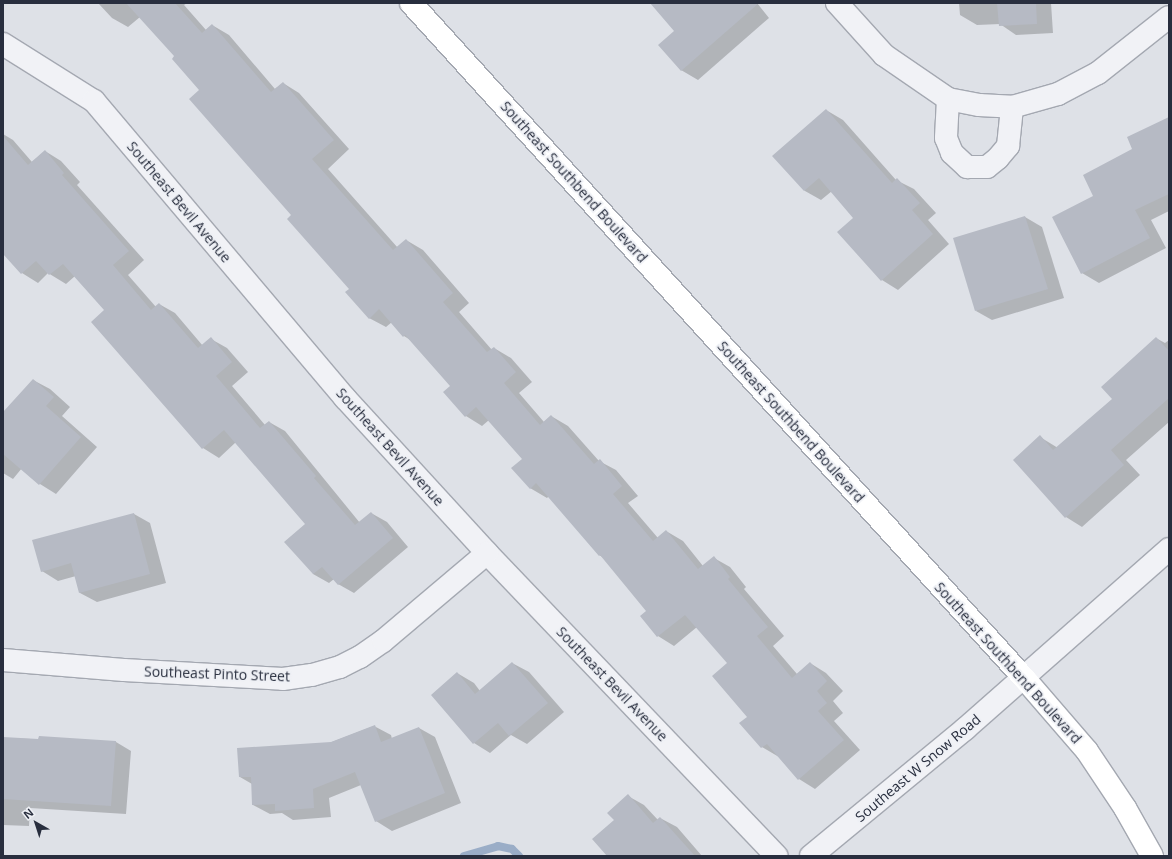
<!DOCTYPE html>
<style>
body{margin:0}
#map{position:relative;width:1172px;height:859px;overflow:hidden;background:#dee1e7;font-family:"Open Sans",sans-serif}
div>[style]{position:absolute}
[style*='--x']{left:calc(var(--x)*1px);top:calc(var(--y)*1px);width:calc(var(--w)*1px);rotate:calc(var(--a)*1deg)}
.shadow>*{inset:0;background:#0003}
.stream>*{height:8px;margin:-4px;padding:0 4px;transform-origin:4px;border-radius:4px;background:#9aadc7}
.building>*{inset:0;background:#b6bac4}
.roads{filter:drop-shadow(1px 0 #a4a8b1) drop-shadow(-1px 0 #a4a8b1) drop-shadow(0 1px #a4a8b1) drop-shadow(0 -1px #a4a8b1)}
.street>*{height:22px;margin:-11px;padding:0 11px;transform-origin:11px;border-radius:11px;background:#f1f2f6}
.secondary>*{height:22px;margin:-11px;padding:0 11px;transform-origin:11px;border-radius:11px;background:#fff}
span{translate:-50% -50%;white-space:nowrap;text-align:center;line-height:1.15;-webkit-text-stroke:3.5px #eef0f5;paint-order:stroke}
.street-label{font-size:14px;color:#282e3e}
.frame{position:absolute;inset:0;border:4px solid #282e3e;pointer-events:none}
.north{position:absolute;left:16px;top:803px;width:40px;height:40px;-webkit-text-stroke:3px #eef0f5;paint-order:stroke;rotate:321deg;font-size:11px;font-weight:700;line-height:16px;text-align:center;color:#282e3e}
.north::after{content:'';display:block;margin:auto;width:14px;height:18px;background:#282e3e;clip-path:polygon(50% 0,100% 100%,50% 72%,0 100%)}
</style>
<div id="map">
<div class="shadow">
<i style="clip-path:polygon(98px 3px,187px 3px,184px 5px,206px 30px,212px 25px,229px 35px,275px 89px,283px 83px,299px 93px,349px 149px,328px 169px,398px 248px,406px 240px,423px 250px,469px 303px,459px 312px,492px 350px,494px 348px,511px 358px,532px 382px,519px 393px,544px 422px,551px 416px,568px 426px,599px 461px,616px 470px,638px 496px,628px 503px,658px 538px,666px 531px,683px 541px,703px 566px,714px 558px,730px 567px,746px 587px,744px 589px,784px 636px,773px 646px,797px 674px,810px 663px,826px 673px,843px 691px,833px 701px,843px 713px,834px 721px,860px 750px,815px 789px,799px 779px,779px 757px,762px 747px,748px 717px,728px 663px,697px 627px,674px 646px,658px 636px,642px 616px,648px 611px,604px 558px,599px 555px,549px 496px,547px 498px,530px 488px,523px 459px,489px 420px,482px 426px,466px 416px,451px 386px,412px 341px,404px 336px,392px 322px,386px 327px,369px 318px,350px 289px,176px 57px,140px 17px,128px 27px,112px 18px)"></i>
<i style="clip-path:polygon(651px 3px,757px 3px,769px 18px,698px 80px,681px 70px,676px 31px)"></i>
<i style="clip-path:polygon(959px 3px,1051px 3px,1053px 33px,1016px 35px,1000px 24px,977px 25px,960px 15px)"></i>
<i style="clip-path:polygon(826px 110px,843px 120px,896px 180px,914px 189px,936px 213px,928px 220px,949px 244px,898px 290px,882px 280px,854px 218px,832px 191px,821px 200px,805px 191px,774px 156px)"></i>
<i style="clip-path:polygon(1169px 119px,1169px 211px,1151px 220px,1166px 248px,1099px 283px,1082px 273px,1095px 196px,1133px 150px)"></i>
<i style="clip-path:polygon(3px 134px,13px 140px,32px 162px,45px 151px,61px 161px,80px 182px,77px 185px,144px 260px,128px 275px,156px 307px,159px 304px,175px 313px,203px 346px,211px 339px,227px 348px,248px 372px,232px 386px,265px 425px,269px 422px,285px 431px,360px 523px,371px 513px,387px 522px,408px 547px,354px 593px,338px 584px,334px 579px,329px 583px,313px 574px,306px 524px,236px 442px,219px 458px,203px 448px,92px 322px,106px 311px,75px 276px,66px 284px,48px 273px,38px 283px,22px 273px,3px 252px)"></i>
<i style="clip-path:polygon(1025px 217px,1042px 227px,1064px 298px,992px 320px,976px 311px)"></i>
<i style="clip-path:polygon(1156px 338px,1165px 343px,1169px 340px,1169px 422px,1126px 460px,1140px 475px,1082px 527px,1066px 517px,1040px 437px,1058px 448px,1113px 399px)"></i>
<i style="clip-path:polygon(33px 380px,50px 389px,70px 407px,62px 416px,97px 447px,56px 494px,40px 484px,22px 468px,13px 479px,3px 473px,3px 414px)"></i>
<i style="clip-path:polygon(134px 514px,150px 523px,166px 583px,97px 602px,80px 593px,76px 576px,58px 581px,42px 571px)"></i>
<i style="clip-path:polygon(512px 663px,529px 672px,564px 712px,527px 744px,511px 735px,490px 753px,474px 743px,432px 695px,457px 673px,474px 683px,480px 691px)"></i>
<i style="clip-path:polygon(374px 726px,391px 735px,392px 739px,419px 728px,435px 737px,461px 803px,392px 831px,376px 821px,361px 785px,329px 798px,331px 817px,293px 820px,282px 813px,270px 814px,253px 805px,252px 784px,240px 777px)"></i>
<i style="clip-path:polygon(3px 738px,116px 742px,131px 751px,126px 814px,30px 808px,29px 826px,3px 825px)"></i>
<i style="clip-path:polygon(628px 796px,644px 805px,658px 820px,660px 818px,677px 827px,702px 856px,608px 856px,615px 821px)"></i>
</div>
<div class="stream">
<i style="--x:464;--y:856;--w:35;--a:-16"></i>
<i style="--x:498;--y:846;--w:14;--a:12"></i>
<i style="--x:512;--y:849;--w:10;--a:45"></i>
</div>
<div class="building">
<i style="clip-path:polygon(126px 3px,175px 3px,202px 33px,212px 24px,271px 92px,283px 82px,334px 140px,312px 159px,393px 250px,406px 239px,453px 293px,443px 302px,487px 352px,494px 347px,516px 372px,504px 383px,540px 425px,551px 415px,594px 464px,600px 459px,622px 486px,613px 494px,653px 541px,666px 530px,698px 569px,714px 556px,730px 577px,728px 579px,768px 627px,757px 636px,792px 678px,810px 662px,827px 681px,817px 691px,827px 703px,818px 711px,844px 740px,798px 780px,767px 744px,761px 748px,739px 723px,747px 717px,712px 676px,727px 663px,685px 615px,657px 637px,640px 616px,646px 611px,600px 555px,599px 556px,536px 483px,530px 489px,511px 468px,522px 459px,476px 407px,465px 417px,443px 392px,450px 386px,405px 335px,403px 337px,379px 309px,369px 319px,345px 292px,349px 289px,287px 219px,291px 215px,189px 99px,199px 90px,172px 59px,174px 56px)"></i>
<i style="clip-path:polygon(650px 3px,759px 3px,681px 71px,658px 45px,674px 31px)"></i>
<i style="clip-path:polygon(997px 3px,1036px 3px,1037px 24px,999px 26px)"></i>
<i style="clip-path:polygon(826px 109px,892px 183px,897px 178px,920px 203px,912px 210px,933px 234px,881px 281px,837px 232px,853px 218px,819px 178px,804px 191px,772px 156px)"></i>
<i style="clip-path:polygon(1169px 117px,1169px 194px,1135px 210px,1150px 238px,1081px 274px,1052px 217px,1093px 196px,1083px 175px,1132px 149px,1127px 137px)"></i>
<i style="clip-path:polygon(3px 136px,28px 165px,45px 150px,64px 173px,62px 175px,129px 251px,113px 265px,151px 310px,159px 303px,198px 348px,211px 337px,232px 362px,216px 376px,260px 428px,269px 421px,316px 476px,314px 478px,355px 525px,371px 512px,393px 538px,338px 585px,322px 567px,313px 574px,284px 542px,305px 524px,224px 430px,202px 449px,91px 322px,104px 310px,63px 264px,49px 275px,36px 261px,21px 274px,3px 254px)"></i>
<i style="clip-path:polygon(1025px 216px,1048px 289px,975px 311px,953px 238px)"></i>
<i style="clip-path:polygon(1156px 337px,1169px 351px,1169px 398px,1111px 450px,1124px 465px,1065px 518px,1013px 460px,1040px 435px,1053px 450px,1112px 399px,1101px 387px)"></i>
<i style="clip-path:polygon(33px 379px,54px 397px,46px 406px,81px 437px,39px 485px,3px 454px,3px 412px)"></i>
<i style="clip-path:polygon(134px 513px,150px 574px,79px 593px,71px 563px,41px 572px,32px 540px)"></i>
<i style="clip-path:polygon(512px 662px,548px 703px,509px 736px,498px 723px,473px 744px,431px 695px,457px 672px,475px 694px)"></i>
<i style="clip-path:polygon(375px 725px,381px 742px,419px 727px,445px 793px,375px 822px,355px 772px,313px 789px,314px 808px,275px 811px,275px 804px,252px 805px,251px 777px,239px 777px,237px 748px,331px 742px)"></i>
<i style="clip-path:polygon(39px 736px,116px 741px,111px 806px,3px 799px,3px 737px,38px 739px)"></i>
<i style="clip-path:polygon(628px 794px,653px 823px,660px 817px,695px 856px,607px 856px,592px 839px,614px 820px,607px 813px)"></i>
</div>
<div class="roads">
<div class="street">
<i style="--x:837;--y:3;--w:70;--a:47.9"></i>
<i style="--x:884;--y:55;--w:78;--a:34.5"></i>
<i style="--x:948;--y:99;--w:32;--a:11"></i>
<i style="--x:979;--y:105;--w:33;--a:3"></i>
<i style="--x:1012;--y:107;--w:48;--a:-15.8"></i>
<i style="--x:1058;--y:94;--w:45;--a:-27.7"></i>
<i style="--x:1098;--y:73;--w:90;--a:-38.3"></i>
<i style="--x:3;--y:44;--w:107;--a:32.1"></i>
<i style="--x:94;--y:101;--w:389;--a:49.8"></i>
<i style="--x:345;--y:398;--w:210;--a:47.5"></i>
<i style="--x:487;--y:553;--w:419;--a:46.3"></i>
<i style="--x:948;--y:99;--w:39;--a:93"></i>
<i style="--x:946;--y:138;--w:16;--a:68"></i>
<i style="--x:952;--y:153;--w:21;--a:43"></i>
<i style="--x:967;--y:167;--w:20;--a:0"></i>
<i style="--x:987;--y:167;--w:14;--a:-39"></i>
<i style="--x:998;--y:158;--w:16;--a:-50"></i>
<i style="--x:1008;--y:146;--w:39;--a:-84"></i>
<i style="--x:3;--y:660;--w:121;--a:4.7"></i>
<i style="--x:124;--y:670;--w:159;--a:3.2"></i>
<i style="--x:283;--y:679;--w:29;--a:-8"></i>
<i style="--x:312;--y:675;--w:29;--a:-16"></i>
<i style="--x:340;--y:667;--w:22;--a:-27"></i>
<i style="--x:360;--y:657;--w:28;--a:-35"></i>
<i style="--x:383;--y:641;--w:136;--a:-40.2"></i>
<i style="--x:811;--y:856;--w:200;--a:-39.5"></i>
<i style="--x:965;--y:729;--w:272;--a:-41.4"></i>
</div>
<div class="secondary">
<i style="--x:411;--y:3;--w:912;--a:47.76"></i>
<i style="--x:1024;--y:678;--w:96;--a:49.2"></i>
<i style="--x:1087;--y:751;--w:69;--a:56.3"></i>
<i style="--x:1125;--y:808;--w:55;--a:60.6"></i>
</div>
</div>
<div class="street-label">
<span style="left:574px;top:182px;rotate:48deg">Southeast Southbend Boulevard</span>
<span style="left:179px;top:202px;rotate:50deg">Southeast Bevil Avenue</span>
<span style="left:791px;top:422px;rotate:48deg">Southeast Southbend Boulevard</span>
<span style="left:390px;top:447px;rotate:48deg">Southeast Bevil Avenue</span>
<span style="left:1008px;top:663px;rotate:48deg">Southeast Southbend Boulevard</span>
<span style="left:217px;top:674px;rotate:2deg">Southeast Pinto Street</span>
<span style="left:612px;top:684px;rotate:46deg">Southeast Bevil Avenue</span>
<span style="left:918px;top:768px;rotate:-40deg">Southeast W Snow Road</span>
</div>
<div class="frame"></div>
<div class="north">N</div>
</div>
